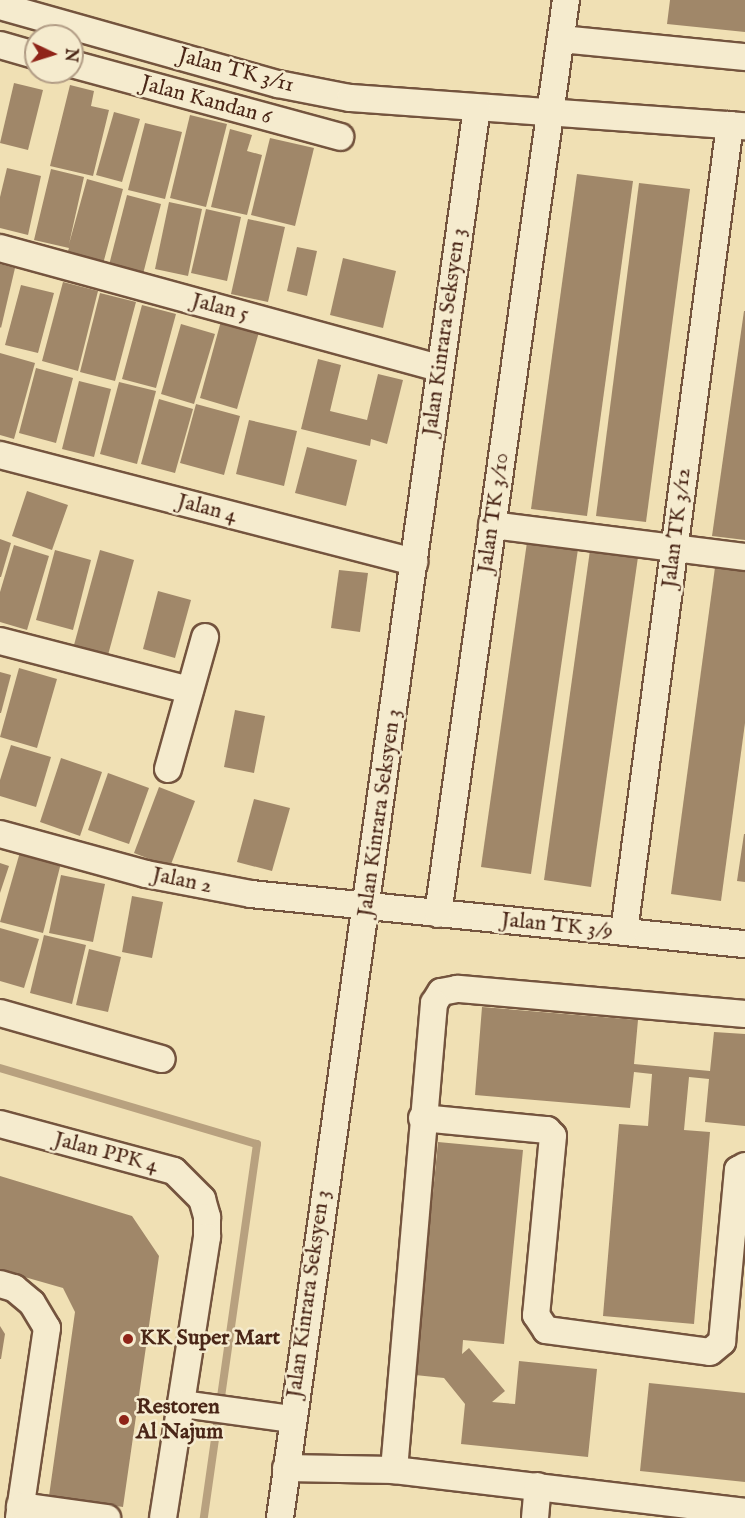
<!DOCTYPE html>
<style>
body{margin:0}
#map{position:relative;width:745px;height:1518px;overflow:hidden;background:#f0e0b4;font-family:"IM FELL English",serif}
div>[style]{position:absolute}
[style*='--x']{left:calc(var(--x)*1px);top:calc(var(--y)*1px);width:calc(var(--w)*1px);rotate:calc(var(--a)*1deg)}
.stream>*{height:8px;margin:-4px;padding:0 4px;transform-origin:4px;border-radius:4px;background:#b8a17f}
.building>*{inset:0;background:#a08769}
.roads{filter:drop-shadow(2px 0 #74543e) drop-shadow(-2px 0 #74543e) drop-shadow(0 2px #74543e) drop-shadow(0 -2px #74543e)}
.minor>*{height:26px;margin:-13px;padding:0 13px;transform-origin:13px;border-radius:13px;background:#f5ebce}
.dots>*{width:16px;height:16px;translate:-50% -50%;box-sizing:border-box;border:3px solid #f5ebce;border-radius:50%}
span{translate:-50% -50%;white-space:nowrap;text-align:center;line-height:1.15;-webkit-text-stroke:5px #f5ebce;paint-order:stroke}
.street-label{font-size:22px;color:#4a2617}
.poi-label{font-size:22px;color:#4a2617;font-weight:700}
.left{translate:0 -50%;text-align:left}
.north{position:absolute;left:24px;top:24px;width:60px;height:60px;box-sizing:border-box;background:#f5ebce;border:2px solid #b19c85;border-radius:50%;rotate:94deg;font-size:16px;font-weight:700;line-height:24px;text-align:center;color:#4a2617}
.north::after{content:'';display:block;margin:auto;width:21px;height:27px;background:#8f2418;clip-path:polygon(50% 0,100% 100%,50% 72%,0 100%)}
</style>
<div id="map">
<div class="stream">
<i style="--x:0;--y:1068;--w:268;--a:16.5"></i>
<i style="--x:257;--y:1144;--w:378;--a:98.1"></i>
</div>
<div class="building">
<i style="clip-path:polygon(670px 0,745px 0,745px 32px,667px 24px)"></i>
<i style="clip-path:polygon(14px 83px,43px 90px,28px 150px,0 143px)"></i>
<i style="clip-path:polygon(70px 85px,94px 91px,91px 106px,109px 110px,93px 176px,50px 166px)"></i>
<i style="clip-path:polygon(114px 112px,140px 119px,122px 182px,96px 175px)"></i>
<i style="clip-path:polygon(190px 115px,227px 124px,206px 207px,170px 198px)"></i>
<i style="clip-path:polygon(145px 123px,182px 132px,165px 199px,128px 190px)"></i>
<i style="clip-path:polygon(230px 129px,252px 135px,247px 151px,262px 155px,247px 215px,211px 207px)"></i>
<i style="clip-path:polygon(270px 138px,314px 148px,295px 226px,251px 215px)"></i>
<i style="clip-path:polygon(7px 168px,41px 176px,28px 235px,0 228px,0 197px)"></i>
<i style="clip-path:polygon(51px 169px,84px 177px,69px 244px,87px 179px,123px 189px,103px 264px,67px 254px,69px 248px,34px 240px)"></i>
<i style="clip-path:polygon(577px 174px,633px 181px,587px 516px,531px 509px)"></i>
<i style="clip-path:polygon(639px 183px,690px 189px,646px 522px,596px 516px)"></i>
<i style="clip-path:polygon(127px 195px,161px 204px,143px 274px,109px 265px)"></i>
<i style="clip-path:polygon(169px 202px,202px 209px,188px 276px,155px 269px)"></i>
<i style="clip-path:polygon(206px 209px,241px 217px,227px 281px,191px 273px)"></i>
<i style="clip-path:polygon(248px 219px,285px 227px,268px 302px,231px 294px)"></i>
<i style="clip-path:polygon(297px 247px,317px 251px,307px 296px,287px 291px)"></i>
<i style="clip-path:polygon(343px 258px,396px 271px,383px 328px,330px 315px)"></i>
<i style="clip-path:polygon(0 264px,15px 268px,1px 328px,0 327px)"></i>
<i style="clip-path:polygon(63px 282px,98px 291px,78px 371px,42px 361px)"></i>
<i style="clip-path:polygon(21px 285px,54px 293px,38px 353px,5px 345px)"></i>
<i style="clip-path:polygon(100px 293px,136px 302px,115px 381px,80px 372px)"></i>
<i style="clip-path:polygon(142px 305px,176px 314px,156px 388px,122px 379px)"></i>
<i style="clip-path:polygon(744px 311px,745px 311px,745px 540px,712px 536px)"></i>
<i style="clip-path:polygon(221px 321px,259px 332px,237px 409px,200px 398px)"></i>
<i style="clip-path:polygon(181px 324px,215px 334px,194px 404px,161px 394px)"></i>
<i style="clip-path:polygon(0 353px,35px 363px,14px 439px,0 435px)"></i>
<i style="clip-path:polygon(318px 359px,341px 365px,330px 411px,367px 420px,378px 374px,403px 380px,387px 444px,371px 439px,370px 446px,301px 429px)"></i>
<i style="clip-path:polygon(36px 368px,73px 378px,56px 443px,19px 433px)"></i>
<i style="clip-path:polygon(79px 381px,111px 389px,94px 457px,62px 449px)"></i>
<i style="clip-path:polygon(119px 382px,156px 391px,137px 464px,100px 454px)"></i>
<i style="clip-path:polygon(159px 399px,193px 409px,175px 473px,141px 464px)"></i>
<i style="clip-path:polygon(196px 404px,240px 416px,224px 475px,180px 463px)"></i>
<i style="clip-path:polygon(249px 420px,297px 431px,284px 486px,236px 474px)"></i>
<i style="clip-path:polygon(307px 447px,357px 460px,346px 506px,295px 493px)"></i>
<i style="clip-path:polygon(27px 491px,68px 505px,52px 550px,12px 536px)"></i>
<i style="clip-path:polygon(528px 535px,579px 542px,531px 874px,481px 867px)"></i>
<i style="clip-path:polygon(0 539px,11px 543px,1px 577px,0 577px)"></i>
<i style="clip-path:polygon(591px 543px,639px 550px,591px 887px,544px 880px)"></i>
<i style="clip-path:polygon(14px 545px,49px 556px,27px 630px,0 622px,0 592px)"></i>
<i style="clip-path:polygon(55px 550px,91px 560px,73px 630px,36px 620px)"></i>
<i style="clip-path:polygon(100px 550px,134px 560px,108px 655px,74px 645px)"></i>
<i style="clip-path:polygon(716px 560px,745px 564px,745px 723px,721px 901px,671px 894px)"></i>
<i style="clip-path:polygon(339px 570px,368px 573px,360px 632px,331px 628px)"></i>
<i style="clip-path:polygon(158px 591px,191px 600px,175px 658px,143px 649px)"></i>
<i style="clip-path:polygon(19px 668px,57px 679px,37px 748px,0 737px)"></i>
<i style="clip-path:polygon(0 672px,11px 675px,1px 713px,0 713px)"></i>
<i style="clip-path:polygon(235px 710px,265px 716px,254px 773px,224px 767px)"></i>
<i style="clip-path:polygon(11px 745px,51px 757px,36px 807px,0 796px,0 780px)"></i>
<i style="clip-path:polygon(61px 758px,102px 772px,80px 836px,40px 822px)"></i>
<i style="clip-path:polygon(108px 773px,149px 788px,129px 844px,88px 830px)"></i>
<i style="clip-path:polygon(159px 787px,195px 801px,170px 867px,134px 853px)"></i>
<i style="clip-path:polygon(254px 799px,290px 808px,272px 871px,237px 862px)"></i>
<i style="clip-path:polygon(744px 834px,745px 834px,745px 882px,737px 881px)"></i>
<i style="clip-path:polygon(20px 852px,61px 863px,43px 933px,0 922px)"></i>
<i style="clip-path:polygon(0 863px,9px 866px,0 893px)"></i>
<i style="clip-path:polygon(61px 875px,105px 884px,93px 942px,49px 933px)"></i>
<i style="clip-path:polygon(132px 896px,163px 902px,152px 958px,122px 952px)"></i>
<i style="clip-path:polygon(0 928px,39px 939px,24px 988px,0 981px)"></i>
<i style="clip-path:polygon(44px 935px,86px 945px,72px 1004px,30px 993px)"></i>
<i style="clip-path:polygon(89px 949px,121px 957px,108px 1012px,76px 1005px)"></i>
<i style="clip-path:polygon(482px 1007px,638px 1020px,634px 1064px,710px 1071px,714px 1032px,745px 1034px,745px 1126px,705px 1122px,709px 1079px,689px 1077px,684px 1130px,710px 1132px,694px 1324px,603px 1316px,619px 1124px,648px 1126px,652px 1074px,634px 1072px,630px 1108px,475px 1095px)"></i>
<i style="clip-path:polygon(438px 1142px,523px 1150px,504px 1344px,463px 1340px,462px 1354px,469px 1348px,505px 1391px,492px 1402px,515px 1404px,519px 1361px,597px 1369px,588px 1457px,461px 1444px,465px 1404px,444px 1378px,415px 1375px)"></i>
<i style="clip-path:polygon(0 1176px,132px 1216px,159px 1256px,123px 1507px,49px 1496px,75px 1312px,63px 1288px,0 1270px)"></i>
<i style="clip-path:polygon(0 1326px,5px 1334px,1px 1359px,0 1359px)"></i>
<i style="clip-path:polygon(649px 1383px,745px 1393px,745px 1482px,640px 1471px)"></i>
</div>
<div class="roads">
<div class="minor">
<i style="--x:0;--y:6;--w:289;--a:15.7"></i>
<i style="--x:278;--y:84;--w:73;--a:11"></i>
<i style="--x:350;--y:98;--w:396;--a:4.1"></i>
<i style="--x:561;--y:39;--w:185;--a:5.6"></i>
<i style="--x:0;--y:45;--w:37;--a:16"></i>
<i style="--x:72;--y:64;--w:278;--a:15.2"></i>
<i style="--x:0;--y:248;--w:456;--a:15.3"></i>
<i style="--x:0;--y:455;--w:428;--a:14.5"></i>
<i style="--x:492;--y:525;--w:255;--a:7.2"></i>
<i style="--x:0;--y:641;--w:196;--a:14.5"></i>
<i style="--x:168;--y:769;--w:137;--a:-74.3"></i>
<i style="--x:0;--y:834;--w:151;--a:15.3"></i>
<i style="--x:146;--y:874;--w:107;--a:10.8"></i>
<i style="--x:251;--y:894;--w:497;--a:5.8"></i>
<i style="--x:438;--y:914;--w:923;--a:-82.03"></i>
<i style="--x:624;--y:932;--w:814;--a:-82.52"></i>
<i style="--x:0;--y:1013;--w:168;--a:15.9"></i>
<i style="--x:745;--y:1014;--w:289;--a:-175"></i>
<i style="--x:457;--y:989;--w:16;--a:169"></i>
<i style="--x:441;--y:992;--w:13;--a:122"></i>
<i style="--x:434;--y:1003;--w:469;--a:94.9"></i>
<i style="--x:394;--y:1470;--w:354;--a:6.8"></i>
<i style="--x:422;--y:1118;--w:126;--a:5.5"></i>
<i style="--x:547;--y:1130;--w:8;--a:45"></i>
<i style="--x:553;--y:1136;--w:180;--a:95.4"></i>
<i style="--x:536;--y:1315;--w:18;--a:56"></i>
<i style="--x:546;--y:1330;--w:165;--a:7.6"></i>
<i style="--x:710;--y:1352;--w:16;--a:-40"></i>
<i style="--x:722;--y:1342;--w:173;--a:-84.7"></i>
<i style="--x:738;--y:1170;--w:8;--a:-30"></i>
<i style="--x:0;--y:1124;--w:180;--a:15.1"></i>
<i style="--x:174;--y:1171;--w:40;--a:45"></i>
<i style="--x:202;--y:1199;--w:19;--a:74"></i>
<i style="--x:207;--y:1217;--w:20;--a:90"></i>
<i style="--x:207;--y:1237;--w:284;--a:98.9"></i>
<i style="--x:0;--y:1284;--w:15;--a:16"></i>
<i style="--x:14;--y:1288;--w:23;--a:40"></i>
<i style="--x:32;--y:1303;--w:29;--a:59"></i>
<i style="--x:47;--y:1328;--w:192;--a:98.4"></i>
<i style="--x:182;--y:1404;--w:111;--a:7.8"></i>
<i style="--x:286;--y:1468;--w:108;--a:1.1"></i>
<i style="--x:20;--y:1506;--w:88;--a:7.9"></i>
<i style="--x:280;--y:1518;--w:1424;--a:-82.05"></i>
<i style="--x:535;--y:1518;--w:32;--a:-85"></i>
</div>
</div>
<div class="dots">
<i style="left:128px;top:1339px;background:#8f2418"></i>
<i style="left:124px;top:1420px;background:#8f2418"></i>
</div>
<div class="street-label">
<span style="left:236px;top:71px;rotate:15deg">Jalan TK 3/11</span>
<span style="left:206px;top:101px;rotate:15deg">Jalan Kandan 6</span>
<span style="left:220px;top:308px;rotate:15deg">Jalan 5</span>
<span style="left:445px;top:332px;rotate:-82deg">Jalan Kinrara Seksyen 3</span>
<span style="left:207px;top:509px;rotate:15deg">Jalan 4</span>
<span style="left:494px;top:513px;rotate:-82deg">Jalan TK 3/10</span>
<span style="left:677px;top:528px;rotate:-83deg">Jalan TK 3/12</span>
<span style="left:380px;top:813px;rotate:-82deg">Jalan Kinrara Seksyen 3</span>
<span style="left:182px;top:881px;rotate:12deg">Jalan 2</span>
<span style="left:557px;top:926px;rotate:6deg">Jalan TK 3/9</span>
<span style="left:106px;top:1153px;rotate:15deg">Jalan PPK 4</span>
<span style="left:309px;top:1294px;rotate:-82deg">Jalan Kinrara Seksyen 3</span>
</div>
<div class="poi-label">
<span class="left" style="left:140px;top:1339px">KK Super Mart</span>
<span class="left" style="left:136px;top:1420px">Restoren<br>Al Najum</span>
</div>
<div class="north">N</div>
</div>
